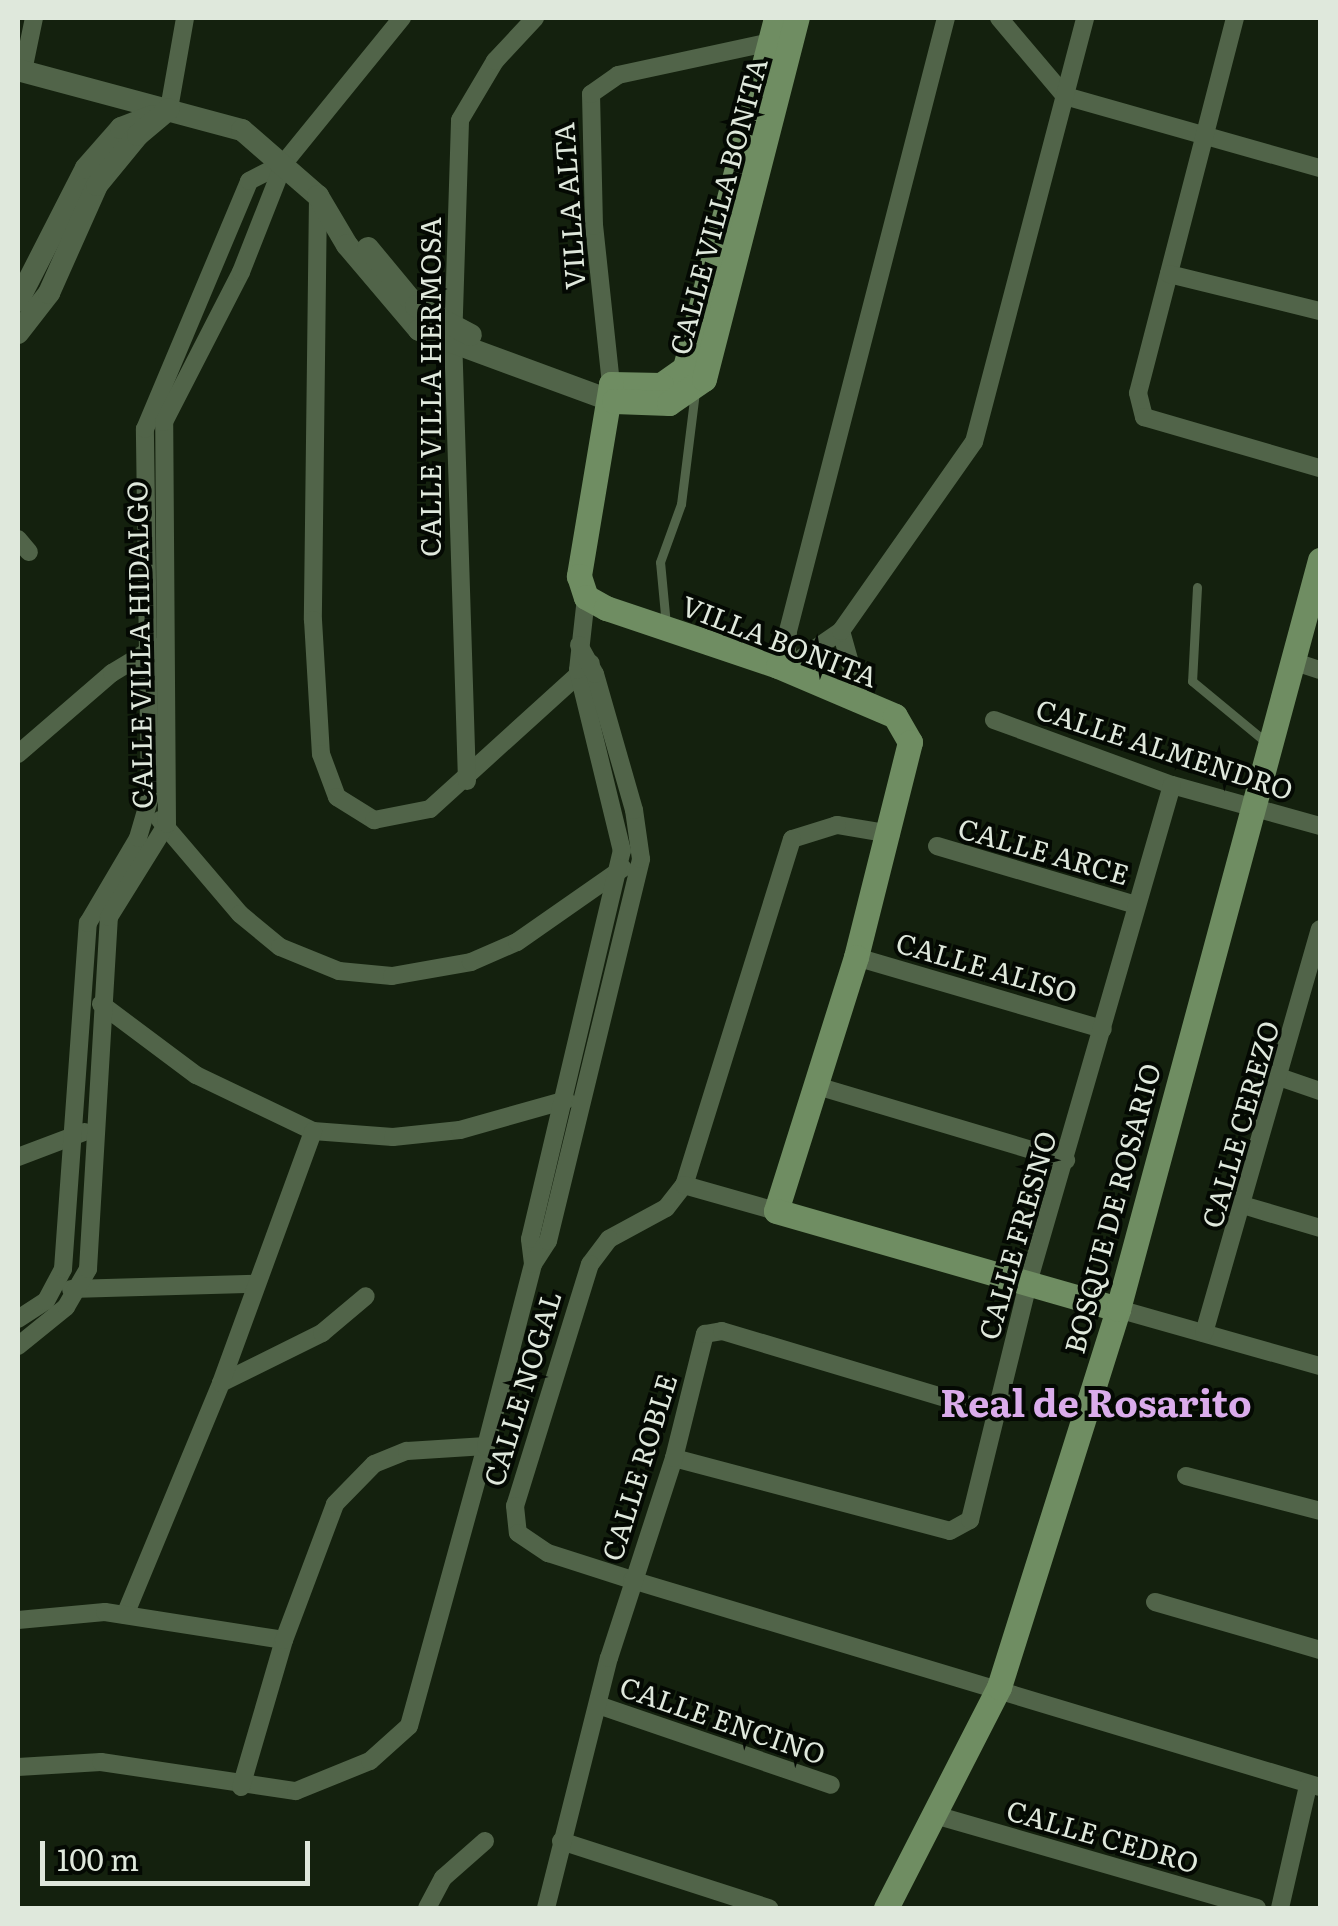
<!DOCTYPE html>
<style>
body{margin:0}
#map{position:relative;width:1338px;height:1926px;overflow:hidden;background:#14210e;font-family:Literata,serif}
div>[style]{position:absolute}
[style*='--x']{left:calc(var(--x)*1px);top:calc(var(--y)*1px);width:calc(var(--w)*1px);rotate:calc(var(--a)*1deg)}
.service>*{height:9px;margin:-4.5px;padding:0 4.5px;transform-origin:4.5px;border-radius:4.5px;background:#516449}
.minor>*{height:18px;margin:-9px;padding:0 9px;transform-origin:9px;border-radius:9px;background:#516449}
.tertiary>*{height:22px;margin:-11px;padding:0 11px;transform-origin:11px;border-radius:11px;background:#516449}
.secondary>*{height:25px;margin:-12.5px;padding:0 12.5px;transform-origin:12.5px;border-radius:12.5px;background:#6f8d62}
span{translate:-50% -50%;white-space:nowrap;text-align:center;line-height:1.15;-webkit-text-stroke:8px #040903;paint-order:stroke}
.street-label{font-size:28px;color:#dfe8dc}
.district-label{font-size:38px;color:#daaceb;font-weight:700}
.frame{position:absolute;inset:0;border:20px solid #dfe8dc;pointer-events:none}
.scale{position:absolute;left:40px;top:1841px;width:270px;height:45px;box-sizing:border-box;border:5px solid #dfe8dc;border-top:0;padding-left:12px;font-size:30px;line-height:35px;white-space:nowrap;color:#dfe8dc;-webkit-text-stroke:8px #040903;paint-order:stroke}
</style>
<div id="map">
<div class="service">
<i style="--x:1197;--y:587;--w:94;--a:93"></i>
<i style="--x:1192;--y:681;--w:97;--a:39.6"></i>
<i style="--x:666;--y:625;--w:63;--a:-95.4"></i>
<i style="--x:660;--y:562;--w:62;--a:-70.1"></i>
<i style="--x:681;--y:504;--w:114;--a:-82.9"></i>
</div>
<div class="minor">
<i style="--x:999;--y:18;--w:102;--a:49.8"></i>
<i style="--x:1065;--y:96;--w:265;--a:15.8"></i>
<i style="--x:1235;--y:18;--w:387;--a:104.5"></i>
<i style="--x:1138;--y:393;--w:25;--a:76"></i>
<i style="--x:1144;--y:417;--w:183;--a:16.2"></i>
<i style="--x:23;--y:71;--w:54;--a:-78.3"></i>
<i style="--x:169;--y:109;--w:92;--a:-80"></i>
<i style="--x:318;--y:196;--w:424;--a:90.7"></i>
<i style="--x:313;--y:620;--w:134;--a:86.6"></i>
<i style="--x:321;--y:754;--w:46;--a:69.6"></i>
<i style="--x:337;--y:797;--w:44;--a:31.9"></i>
<i style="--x:374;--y:820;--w:57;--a:-11.1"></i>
<i style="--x:430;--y:809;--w:217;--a:-42.2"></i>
<i style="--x:1169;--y:274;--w:155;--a:13.8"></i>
<i style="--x:611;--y:384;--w:159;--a:-96.1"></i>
<i style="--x:594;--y:226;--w:132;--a:-91.3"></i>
<i style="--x:591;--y:94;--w:33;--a:-35"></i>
<i style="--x:618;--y:75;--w:156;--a:-12.2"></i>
<i style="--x:18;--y:539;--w:17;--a:50"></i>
<i style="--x:841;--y:631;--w:74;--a:74.3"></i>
<i style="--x:1292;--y:661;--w:29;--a:18"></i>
<i style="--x:786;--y:669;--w:67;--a:-34.6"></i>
<i style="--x:841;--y:631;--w:231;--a:-54.9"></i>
<i style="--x:974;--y:442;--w:438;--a:-75.3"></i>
<i style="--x:786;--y:669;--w:38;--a:-87"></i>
<i style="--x:788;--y:631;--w:633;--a:-75.55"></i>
<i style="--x:994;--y:720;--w:189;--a:20.1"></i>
<i style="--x:1172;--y:785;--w:154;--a:15.5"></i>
<i style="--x:18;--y:754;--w:124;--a:-40.8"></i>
<i style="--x:112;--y:673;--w:50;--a:-31.2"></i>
<i style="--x:467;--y:781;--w:437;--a:-91.8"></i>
<i style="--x:453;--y:344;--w:224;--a:-88.2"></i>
<i style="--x:460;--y:120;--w:69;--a:-59.3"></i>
<i style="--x:495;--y:61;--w:59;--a:-47.1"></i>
<i style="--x:160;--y:820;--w:123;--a:49.6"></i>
<i style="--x:240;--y:914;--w:52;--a:39.5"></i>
<i style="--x:280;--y:947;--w:64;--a:22.1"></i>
<i style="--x:339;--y:971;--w:53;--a:5.4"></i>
<i style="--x:392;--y:976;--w:80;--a:-10"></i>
<i style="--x:471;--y:962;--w:50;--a:-23.5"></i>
<i style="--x:517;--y:942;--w:129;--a:-34.9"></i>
<i style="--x:891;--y:834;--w:55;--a:-170.5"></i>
<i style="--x:837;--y:825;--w:47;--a:162.7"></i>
<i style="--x:792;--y:839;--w:362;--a:107.3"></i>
<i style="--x:684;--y:1185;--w:29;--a:128"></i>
<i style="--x:666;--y:1208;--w:65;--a:151.5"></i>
<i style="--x:609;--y:1239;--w:31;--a:127"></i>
<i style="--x:590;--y:1264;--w:253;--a:107.2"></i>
<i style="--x:515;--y:1506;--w:27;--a:84"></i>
<i style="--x:518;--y:1533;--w:36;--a:34"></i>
<i style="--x:548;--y:1553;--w:88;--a:17.8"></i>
<i style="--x:632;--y:1580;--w:718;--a:16.75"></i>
<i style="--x:937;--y:846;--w:208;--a:16.5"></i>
<i style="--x:856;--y:957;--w:257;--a:16.3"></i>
<i style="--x:101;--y:1004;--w:119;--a:36.8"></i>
<i style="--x:196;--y:1075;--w:130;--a:25.6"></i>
<i style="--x:313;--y:1131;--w:80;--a:4.3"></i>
<i style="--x:393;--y:1137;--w:67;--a:-6"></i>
<i style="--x:460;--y:1130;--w:110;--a:-15.8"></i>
<i style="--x:1282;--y:1078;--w:40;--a:18.9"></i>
<i style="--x:817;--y:1086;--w:260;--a:16.6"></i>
<i style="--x:18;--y:1157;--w:71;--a:-20.7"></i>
<i style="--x:684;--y:1185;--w:96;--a:15.8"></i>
<i style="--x:1246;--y:1206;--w:77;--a:16.6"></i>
<i style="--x:533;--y:1264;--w:25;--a:-97"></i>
<i style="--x:530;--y:1239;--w:399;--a:-76.7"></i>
<i style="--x:622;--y:851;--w:186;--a:-103.7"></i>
<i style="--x:578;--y:670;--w:73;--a:-83.7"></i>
<i style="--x:71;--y:1289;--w:184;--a:-1.6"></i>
<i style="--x:1118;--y:1309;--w:210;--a:15.8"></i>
<i style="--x:18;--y:1319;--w:33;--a:-33"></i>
<i style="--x:46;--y:1301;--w:36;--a:-62"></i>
<i style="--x:63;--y:1269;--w:347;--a:-85.9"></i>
<i style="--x:88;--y:923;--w:99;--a:-59.5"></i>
<i style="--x:138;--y:838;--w:43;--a:-73.7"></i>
<i style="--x:150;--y:797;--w:368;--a:-90.8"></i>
<i style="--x:145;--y:429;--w:269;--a:-67.2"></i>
<i style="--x:249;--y:181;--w:39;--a:-27"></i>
<i style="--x:1204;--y:1333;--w:420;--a:-74"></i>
<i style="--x:18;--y:1346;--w:62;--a:-39.1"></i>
<i style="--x:66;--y:1307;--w:44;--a:-59.9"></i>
<i style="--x:88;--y:1269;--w:353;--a:-86.6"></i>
<i style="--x:109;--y:917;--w:110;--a:-58.1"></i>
<i style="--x:167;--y:824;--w:402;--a:-90.4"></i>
<i style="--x:164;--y:422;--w:169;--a:-62.8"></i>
<i style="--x:241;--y:272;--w:117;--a:-68.5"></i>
<i style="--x:284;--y:163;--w:187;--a:-50.9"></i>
<i style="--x:221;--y:1383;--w:113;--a:-26.3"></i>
<i style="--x:322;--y:1333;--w:57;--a:-40.1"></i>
<i style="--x:674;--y:1458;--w:285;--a:14.8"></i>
<i style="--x:950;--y:1531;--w:23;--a:-29"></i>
<i style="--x:970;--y:1520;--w:244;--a:-76.2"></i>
<i style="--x:1028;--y:1283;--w:518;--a:-73.87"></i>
<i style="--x:1186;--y:1476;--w:138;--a:14.6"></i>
<i style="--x:1155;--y:1602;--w:172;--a:16.2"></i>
<i style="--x:125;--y:1615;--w:251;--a:-67.5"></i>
<i style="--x:221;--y:1383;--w:268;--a:-69.9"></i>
<i style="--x:18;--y:1620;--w:87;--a:-5.3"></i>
<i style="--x:105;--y:1612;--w:181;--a:8.9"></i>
<i style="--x:598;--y:1705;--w:246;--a:18.9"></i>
<i style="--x:18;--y:1767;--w:83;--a:-3.4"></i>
<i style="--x:101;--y:1762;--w:197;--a:8.5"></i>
<i style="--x:296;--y:1791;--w:80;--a:-22.1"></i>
<i style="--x:370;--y:1761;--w:52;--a:-41.9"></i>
<i style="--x:409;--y:1726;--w:290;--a:-74.6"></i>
<i style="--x:241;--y:1787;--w:153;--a:-73.7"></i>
<i style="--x:284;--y:1640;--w:145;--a:-69.4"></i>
<i style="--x:335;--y:1504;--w:56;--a:-45.7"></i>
<i style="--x:374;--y:1464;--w:35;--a:-22"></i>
<i style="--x:407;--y:1451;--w:79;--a:-3.6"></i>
<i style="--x:486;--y:1446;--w:188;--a:-75.5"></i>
<i style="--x:533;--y:1264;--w:27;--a:-57"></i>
<i style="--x:548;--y:1241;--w:393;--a:-76.3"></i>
<i style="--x:641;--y:859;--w:49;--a:-98.1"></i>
<i style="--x:634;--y:810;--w:141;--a:-106"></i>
<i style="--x:595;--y:674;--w:33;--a:-119"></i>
<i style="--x:935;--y:1815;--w:335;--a:16.1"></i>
<i style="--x:561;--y:1841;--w:219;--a:17.9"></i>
<i style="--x:427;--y:1908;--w:34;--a:-62"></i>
<i style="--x:443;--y:1878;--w:56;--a:-41.4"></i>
<i style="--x:546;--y:1908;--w:258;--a:-75.9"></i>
<i style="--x:609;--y:1658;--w:210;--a:-72"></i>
<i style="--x:674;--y:1458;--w:128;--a:-76"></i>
<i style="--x:705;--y:1334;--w:17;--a:-10"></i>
<i style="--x:722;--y:1331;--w:285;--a:16.7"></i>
<i style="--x:1280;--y:1908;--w:125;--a:-77.1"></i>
</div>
<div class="tertiary">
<i style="--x:18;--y:70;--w:232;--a:15"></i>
<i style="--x:242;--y:130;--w:101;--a:41"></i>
<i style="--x:318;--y:196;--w:57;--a:59.4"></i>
<i style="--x:347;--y:245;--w:111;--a:49.7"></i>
<i style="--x:419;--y:330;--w:202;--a:20.2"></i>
<i style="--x:368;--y:248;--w:75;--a:50.4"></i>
<i style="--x:416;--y:306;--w:62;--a:27.8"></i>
<i style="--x:18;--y:301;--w:149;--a:-62.9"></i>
<i style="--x:86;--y:168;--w:53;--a:-48.8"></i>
<i style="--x:121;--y:128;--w:33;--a:-21"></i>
<i style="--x:18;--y:333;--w:51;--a:-52.2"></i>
<i style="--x:49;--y:293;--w:118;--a:-66"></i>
<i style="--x:97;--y:185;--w:65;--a:-50.6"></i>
<i style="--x:138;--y:135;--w:40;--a:-40"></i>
</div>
<div class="secondary">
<i style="--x:776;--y:18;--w:362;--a:104.6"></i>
<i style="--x:685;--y:368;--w:29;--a:145"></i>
<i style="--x:661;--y:385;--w:50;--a:-178.9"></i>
<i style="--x:611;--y:384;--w:195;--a:99.5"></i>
<i style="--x:579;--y:576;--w:22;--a:72"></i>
<i style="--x:586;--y:597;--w:23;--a:29"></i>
<i style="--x:606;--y:608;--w:182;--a:18.6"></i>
<i style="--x:778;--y:666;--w:127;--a:23.1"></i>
<i style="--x:895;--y:716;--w:30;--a:60"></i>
<i style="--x:910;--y:742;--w:222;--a:104.1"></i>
<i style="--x:856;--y:957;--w:266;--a:107.5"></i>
<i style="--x:776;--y:1211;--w:356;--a:16"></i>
<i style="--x:614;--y:401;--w:55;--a:2.1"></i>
<i style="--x:669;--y:403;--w:42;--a:-34.4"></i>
<i style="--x:704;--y:379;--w:373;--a:-75.6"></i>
<i style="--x:886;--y:1908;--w:248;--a:-62.9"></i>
<i style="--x:999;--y:1687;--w:396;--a:-72.5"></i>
<i style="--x:1118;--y:1309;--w:776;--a:-74.91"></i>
</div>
<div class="street-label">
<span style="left:568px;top:206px;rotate:-94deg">VILLA ALTA</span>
<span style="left:717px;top:206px;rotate:-75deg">CALLE VILLA BONITA</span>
<span style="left:429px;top:387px;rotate:-90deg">CALLE VILLA HERMOSA</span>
<span style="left:780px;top:640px;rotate:21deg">VILLA BONITA</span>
<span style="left:138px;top:645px;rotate:-91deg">CALLE VILLA HIDALGO</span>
<span style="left:1165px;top:748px;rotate:18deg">CALLE ALMENDRO</span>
<span style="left:1044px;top:850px;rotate:16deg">CALLE ARCE</span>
<span style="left:987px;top:966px;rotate:16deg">CALLE ALISO</span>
<span style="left:1239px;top:1124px;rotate:-74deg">CALLE CEREZO</span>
<span style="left:1111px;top:1208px;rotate:-75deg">BOSQUE DE ROSARIO</span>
<span style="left:1016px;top:1235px;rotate:-74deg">CALLE FRESNO</span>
<span style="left:521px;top:1388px;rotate:-73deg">CALLE NOGAL</span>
<span style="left:638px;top:1467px;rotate:-73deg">CALLE ROBLE</span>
<span style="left:723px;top:1719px;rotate:19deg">CALLE ENCINO</span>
<span style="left:1103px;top:1835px;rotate:16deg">CALLE CEDRO</span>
</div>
<div class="district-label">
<span style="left:1096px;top:1401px">Real de Rosarito</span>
</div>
<div class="frame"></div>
<div class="scale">100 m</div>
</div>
